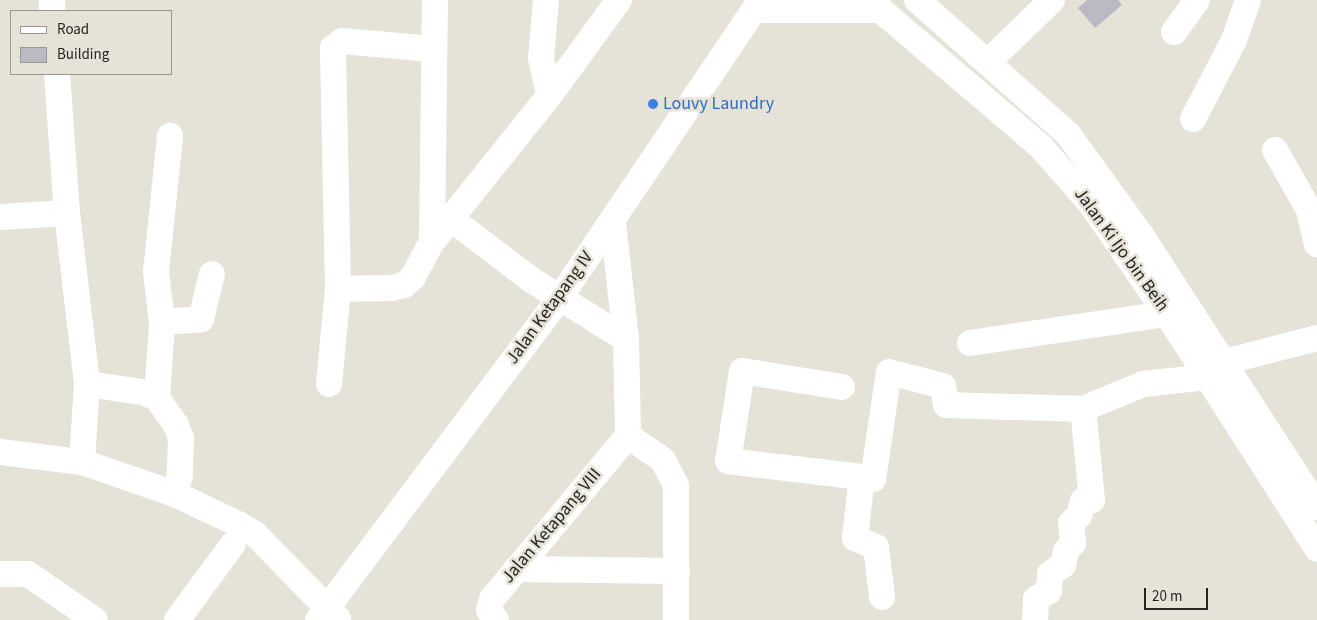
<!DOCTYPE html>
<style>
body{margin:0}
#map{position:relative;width:1317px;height:620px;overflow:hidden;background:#e5e3d7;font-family:"Source Sans 3",sans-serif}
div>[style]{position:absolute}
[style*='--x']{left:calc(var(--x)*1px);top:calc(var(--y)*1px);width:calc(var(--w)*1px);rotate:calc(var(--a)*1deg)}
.building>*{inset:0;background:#bab9c4}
.minor>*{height:26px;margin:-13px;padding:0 13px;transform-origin:13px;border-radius:13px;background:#fff}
.dots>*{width:14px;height:14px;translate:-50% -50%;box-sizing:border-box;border:2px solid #e5e3d7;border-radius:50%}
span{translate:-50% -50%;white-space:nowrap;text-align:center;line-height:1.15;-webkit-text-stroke:5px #e5e3d7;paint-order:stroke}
.shop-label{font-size:18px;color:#366cbe}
.left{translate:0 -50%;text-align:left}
.street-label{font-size:18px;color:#262521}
.legend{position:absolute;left:10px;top:10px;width:162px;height:65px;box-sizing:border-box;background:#e5e3d7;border:1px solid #99978e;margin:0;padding:6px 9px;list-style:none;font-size:15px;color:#262521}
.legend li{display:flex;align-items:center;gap:10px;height:25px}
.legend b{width:25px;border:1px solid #99978e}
.scale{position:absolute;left:1144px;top:588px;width:64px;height:22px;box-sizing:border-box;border:2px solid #262521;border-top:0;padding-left:6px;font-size:15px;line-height:18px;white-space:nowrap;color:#262521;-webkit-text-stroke:4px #e5e3d7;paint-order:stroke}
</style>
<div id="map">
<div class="building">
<i style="clip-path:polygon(1087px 0,1118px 0,1122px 5px,1095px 28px,1078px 8px)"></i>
</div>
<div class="minor">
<i style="--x:52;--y:0;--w:11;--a:90"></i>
<i style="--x:546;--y:0;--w:58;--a:94.9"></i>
<i style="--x:541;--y:58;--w:39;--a:78"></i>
<i style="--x:869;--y:0;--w:226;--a:40.5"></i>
<i style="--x:1041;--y:147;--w:76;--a:48.7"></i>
<i style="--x:1091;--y:204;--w:134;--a:55.4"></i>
<i style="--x:1167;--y:314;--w:279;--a:57.4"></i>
<i style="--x:917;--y:0;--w:202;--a:41.6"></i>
<i style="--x:1068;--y:134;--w:125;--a:54.1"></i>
<i style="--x:1141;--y:235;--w:324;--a:57.1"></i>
<i style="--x:754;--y:10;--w:127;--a:0"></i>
<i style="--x:1174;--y:32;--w:39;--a:-54"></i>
<i style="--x:988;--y:62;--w:89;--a:-44.1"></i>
<i style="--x:57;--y:74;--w:139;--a:85.9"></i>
<i style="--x:67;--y:213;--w:172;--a:83.3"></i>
<i style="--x:87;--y:384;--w:78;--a:93.7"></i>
<i style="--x:1193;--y:119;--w:89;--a:-62.6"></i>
<i style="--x:1234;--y:40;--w:42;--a:-70.7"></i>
<i style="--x:1275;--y:150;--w:69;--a:60.5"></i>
<i style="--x:1309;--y:210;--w:35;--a:77"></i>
<i style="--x:0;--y:217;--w:67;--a:-3.4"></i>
<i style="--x:450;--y:218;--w:101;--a:37.3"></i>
<i style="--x:530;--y:279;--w:113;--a:32"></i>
<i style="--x:626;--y:339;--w:97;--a:88.8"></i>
<i style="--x:628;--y:436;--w:42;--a:34.4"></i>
<i style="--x:663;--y:460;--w:29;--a:63"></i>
<i style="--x:676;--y:486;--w:134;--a:90"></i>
<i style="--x:613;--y:222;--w:118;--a:83.7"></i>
<i style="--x:432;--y:242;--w:242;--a:-89.3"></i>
<i style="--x:338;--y:289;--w:54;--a:-1.1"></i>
<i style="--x:392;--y:288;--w:12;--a:-14"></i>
<i style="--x:404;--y:285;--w:12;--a:-42"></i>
<i style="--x:413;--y:277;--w:40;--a:-62"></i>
<i style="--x:432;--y:242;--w:187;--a:-51.3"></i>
<i style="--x:549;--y:96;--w:119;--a:-53.9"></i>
<i style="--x:162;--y:322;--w:39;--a:-4"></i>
<i style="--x:201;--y:319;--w:46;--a:-76.3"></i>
<i style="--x:970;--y:343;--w:199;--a:-8.4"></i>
<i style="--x:1167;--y:314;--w:14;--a:-25"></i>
<i style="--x:1224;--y:362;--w:96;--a:-14.5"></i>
<i style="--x:87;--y:384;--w:56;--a:8.3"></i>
<i style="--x:142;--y:392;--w:16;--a:22"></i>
<i style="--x:157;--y:398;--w:76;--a:-86.2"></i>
<i style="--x:162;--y:322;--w:50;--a:-96.8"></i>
<i style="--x:156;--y:272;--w:137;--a:-84.1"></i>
<i style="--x:329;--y:384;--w:95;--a:-84.6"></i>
<i style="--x:338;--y:289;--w:241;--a:-91.2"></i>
<i style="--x:333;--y:48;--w:11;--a:-38"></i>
<i style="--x:342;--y:41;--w:90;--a:5.1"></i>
<i style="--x:842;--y:387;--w:101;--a:-170.9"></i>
<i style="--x:742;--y:371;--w:91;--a:98.8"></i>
<i style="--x:728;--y:461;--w:135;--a:6.8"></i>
<i style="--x:157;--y:398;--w:33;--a:55"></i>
<i style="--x:176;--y:425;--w:14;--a:69"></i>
<i style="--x:181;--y:438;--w:37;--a:92"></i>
<i style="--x:180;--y:475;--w:20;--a:105"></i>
<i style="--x:0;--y:452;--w:83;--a:7"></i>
<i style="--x:82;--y:462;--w:98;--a:19"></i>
<i style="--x:175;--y:494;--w:70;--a:25.5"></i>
<i style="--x:238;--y:524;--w:20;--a:30"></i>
<i style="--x:255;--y:534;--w:119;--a:45.7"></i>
<i style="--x:516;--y:569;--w:161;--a:0.7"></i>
<i style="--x:0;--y:574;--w:28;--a:0"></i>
<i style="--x:28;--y:574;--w:81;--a:34.5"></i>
<i style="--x:882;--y:597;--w:50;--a:-96.8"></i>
<i style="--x:876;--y:547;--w:23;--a:-157"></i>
<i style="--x:855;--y:538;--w:61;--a:-83.5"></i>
<i style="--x:862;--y:477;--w:11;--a:10"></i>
<i style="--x:873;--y:479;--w:108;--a:-81.5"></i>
<i style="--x:889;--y:372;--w:56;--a:14.5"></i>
<i style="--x:943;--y:386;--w:19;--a:81"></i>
<i style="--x:946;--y:405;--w:137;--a:1.7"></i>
<i style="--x:177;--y:620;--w:94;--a:-53.6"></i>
<i style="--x:318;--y:620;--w:405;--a:-53.1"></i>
<i style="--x:561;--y:296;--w:357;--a:-56"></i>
<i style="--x:496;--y:620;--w:12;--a:-125"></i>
<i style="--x:489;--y:610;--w:11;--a:-75"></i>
<i style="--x:492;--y:599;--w:212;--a:-50.2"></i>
<i style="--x:1035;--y:620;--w:21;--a:-87"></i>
<i style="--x:1036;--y:599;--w:15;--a:-32"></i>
<i style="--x:1049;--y:591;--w:17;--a:-87"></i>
<i style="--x:1050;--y:574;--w:16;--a:-35"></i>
<i style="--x:1063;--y:565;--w:14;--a:-78"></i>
<i style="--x:1066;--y:551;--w:11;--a:-49"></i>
<i style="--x:1073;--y:543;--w:20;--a:-96"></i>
<i style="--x:1071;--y:523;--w:11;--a:-41"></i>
<i style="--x:1079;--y:516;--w:16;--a:-75"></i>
<i style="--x:1083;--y:501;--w:9;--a:-6"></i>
<i style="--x:1092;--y:500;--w:91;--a:-95.6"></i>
<i style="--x:1083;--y:409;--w:65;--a:-22.6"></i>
<i style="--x:1143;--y:384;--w:64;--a:-6.2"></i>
</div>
<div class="dots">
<i style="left:653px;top:104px;background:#3f7fe0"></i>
</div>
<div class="shop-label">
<span class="left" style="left:663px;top:104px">Louvy Laundry</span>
</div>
<div class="street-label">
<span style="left:1121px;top:250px;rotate:54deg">Jalan Ki Ijo bin Beih</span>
<span style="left:550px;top:308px;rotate:-54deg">Jalan Ketapang IV</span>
<span style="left:552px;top:526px;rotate:-50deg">Jalan Ketapang VIII</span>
</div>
<ul class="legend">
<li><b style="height:6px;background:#fff"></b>Road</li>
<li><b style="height:14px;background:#bab9c4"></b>Building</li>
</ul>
<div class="scale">20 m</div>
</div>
